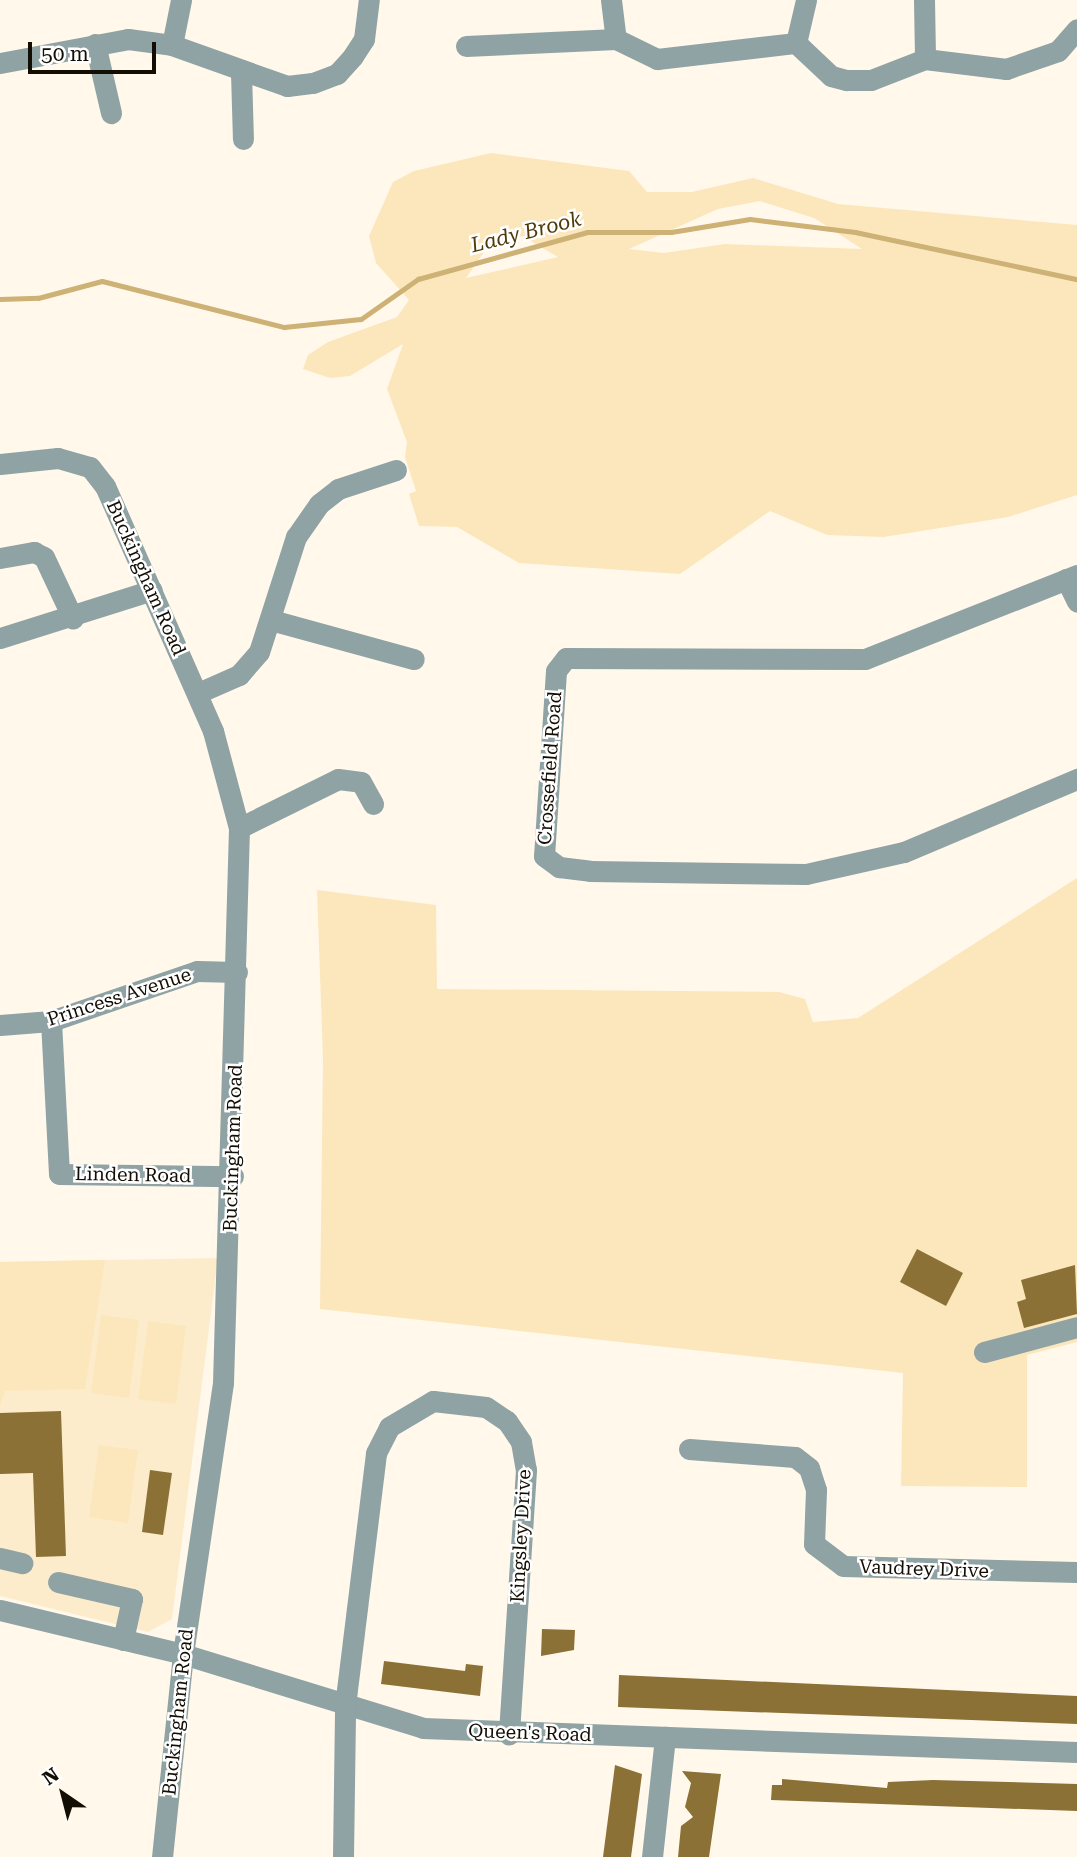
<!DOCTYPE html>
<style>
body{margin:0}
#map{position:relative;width:1077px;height:1857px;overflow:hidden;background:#fff8eb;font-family:"Roboto Serif",serif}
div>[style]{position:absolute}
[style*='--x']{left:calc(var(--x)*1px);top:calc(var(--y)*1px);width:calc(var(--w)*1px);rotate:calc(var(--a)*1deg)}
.built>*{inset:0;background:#fceccb}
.green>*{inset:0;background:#fce7bd}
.stream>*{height:5px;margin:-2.5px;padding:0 2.5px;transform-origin:2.5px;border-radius:2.5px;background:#cdb175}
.building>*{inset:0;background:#8c7136}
.minor>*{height:21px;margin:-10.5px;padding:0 10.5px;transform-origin:10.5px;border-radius:10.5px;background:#8fa2a4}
span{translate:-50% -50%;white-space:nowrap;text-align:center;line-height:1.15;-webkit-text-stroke:5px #fff;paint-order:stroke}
.street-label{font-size:19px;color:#130e04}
.water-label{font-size:21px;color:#4f3b09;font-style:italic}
.north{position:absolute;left:28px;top:1759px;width:70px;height:70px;-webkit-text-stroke:5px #fff;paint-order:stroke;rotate:325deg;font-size:19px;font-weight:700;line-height:28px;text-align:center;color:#130e04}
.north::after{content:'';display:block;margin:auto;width:24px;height:32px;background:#130e04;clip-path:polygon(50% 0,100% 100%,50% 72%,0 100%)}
.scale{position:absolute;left:28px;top:42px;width:128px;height:32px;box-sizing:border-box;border:4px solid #130e04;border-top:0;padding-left:9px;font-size:21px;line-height:24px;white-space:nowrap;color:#130e04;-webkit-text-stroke:5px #fff;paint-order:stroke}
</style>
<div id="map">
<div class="built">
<i style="clip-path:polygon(218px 1258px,172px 1619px,148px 1632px,0 1596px,0 1262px)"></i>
</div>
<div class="green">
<i style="clip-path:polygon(evenodd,491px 153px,629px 171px,647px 192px,692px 192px,753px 178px,838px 204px,1077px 225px,1077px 495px,1008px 517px,884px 537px,827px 535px,770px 511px,680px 574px,519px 563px,457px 527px,419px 526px,409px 494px,416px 491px,405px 457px,407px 442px,387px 389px,403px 344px,350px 376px,330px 378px,303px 369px,308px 355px,328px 342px,397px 317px,409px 300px,376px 263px,369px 236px,393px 182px,414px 171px,491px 153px,760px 201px,814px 218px,862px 249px,725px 244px,664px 253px,629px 249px,718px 209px,760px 201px,491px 153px,522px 236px,558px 257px,466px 278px,486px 249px,522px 236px)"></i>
<i style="clip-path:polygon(1077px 878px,1077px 1342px,1027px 1355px,1027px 1487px,901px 1486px,903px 1373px,320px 1309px,323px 1059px,317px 890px,436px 905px,437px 989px,779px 992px,805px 999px,813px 1022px,858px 1018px)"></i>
<i style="clip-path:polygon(105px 1260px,85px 1389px,5px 1391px,0 1405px,0 1262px)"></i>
<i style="clip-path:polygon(101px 1315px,139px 1320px,129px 1398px,91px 1393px)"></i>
<i style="clip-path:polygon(148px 1321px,186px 1326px,176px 1404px,138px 1399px)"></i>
<i style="clip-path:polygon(99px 1445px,138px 1450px,128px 1523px,89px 1517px)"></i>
</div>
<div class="stream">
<i style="--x:0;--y:299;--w:38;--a:-2"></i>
<i style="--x:38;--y:298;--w:66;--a:-14.9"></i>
<i style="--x:102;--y:281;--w:188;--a:14.2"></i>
<i style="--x:284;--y:327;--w:77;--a:-5.9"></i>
<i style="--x:361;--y:319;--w:70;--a:-35.1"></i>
<i style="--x:418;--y:279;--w:175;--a:-15.5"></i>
<i style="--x:587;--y:232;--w:84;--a:0"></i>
<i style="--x:671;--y:232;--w:80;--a:-9.3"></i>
<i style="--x:750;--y:219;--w:106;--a:7.1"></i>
<i style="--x:855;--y:232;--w:227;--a:12"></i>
</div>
<div class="building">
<i style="clip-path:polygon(917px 1249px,963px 1273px,946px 1306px,900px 1282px)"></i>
<i style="clip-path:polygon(1075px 1265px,1077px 1314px,1024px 1328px,1017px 1302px,1026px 1299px,1021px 1280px)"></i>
<i style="clip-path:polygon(61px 1411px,66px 1556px,36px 1557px,33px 1473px,0 1474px,0 1413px)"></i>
<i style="clip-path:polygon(150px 1470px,172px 1473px,163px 1535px,142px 1532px)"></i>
<i style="clip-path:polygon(542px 1629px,575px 1630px,574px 1650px,541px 1656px)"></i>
<i style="clip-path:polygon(384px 1661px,465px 1671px,466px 1664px,483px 1666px,480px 1696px,381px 1684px)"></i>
<i style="clip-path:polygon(619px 1675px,1077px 1696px,1077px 1724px,618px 1707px)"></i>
<i style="clip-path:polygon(615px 1765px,642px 1774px,631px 1857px,603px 1857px)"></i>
<i style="clip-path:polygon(682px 1771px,721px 1774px,709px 1857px,678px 1857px,681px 1826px,693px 1817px,685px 1807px,691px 1783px)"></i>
<i style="clip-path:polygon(782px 1779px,887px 1788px,888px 1782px,933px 1780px,1077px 1784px,1077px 1811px,771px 1800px,772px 1785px,782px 1785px)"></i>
</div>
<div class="minor">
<i style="--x:611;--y:0;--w:39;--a:83"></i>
<i style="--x:616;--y:39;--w:46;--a:26"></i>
<i style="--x:657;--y:59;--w:140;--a:-6.6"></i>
<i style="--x:796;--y:43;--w:48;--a:43.3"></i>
<i style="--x:831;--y:76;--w:16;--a:15"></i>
<i style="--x:846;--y:80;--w:25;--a:0"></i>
<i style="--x:871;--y:80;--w:58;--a:-21.3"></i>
<i style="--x:925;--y:59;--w:82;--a:7"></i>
<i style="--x:1006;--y:69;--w:55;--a:-19.1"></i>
<i style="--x:1058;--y:51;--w:29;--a:-49"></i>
<i style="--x:924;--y:0;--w:59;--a:89"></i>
<i style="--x:796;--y:43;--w:44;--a:-76.9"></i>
<i style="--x:95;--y:44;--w:71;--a:76.9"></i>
<i style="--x:172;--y:45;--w:46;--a:-78.7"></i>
<i style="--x:466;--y:46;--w:150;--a:-2.7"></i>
<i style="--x:0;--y:63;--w:130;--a:-10.6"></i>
<i style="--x:128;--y:39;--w:44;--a:7.8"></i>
<i style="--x:172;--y:45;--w:122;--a:19.6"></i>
<i style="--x:287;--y:86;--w:26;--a:-7"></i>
<i style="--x:313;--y:83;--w:26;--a:-21"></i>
<i style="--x:337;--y:74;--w:24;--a:-48"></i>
<i style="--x:353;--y:56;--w:20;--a:-57"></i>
<i style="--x:364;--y:39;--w:39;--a:-83"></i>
<i style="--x:241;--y:73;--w:66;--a:88.3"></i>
<i style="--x:0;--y:464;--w:58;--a:-5.9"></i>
<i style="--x:58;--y:458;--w:33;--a:16"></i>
<i style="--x:90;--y:467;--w:24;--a:52"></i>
<i style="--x:105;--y:486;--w:268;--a:66.2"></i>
<i style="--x:213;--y:731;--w:100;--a:75"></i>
<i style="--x:239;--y:828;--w:555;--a:91.65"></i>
<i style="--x:223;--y:1383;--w:274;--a:98.4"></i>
<i style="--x:183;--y:1654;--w:204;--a:95.9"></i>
<i style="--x:0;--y:558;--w:35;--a:-10"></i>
<i style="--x:34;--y:552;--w:11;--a:27"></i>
<i style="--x:44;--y:557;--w:68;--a:64.9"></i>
<i style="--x:1077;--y:575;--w:228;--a:158.4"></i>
<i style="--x:865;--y:659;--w:299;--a:-179.8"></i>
<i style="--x:566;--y:658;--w:16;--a:128"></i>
<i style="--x:556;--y:671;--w:185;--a:93.7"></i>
<i style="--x:544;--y:856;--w:19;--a:36"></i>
<i style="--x:559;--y:867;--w:31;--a:7"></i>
<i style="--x:590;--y:871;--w:216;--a:0.8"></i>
<i style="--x:806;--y:874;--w:100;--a:-12.7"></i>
<i style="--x:904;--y:852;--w:188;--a:-22.9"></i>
<i style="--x:1066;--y:579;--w:25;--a:64"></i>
<i style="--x:271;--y:620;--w:148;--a:15.3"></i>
<i style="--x:0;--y:638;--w:159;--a:-17.5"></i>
<i style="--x:198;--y:693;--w:45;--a:-23.7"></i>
<i style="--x:239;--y:675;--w:30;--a:-49"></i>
<i style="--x:259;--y:652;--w:121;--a:-72.2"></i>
<i style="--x:296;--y:537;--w:40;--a:-55.1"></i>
<i style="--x:319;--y:504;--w:24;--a:-38"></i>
<i style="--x:338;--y:489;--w:61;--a:-18.1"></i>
<i style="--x:239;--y:828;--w:110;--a:-26.3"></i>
<i style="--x:338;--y:779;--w:23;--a:7"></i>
<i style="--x:361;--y:782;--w:25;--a:61"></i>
<i style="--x:51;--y:1021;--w:153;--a:87"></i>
<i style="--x:59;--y:1174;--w:174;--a:0.7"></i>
<i style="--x:0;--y:1025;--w:51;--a:-4.5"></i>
<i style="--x:51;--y:1021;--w:154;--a:-18.9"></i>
<i style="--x:197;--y:971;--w:40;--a:1.4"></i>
<i style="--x:984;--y:1352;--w:96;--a:-15"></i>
<i style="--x:689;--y:1449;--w:106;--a:4.3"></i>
<i style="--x:795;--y:1457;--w:18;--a:38"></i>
<i style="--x:809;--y:1468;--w:23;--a:72"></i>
<i style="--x:816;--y:1490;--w:54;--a:92.1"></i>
<i style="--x:814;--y:1544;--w:36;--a:37"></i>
<i style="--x:843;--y:1566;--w:234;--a:1.5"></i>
<i style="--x:0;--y:1558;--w:23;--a:13"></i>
<i style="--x:58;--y:1582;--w:76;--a:12.9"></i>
<i style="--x:132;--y:1599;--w:42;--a:102.4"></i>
<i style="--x:0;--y:1610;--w:188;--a:13.5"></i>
<i style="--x:183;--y:1654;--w:251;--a:17.1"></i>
<i style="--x:423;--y:1728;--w:654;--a:2.1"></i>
<i style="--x:343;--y:1857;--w:151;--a:-89.2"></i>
<i style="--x:345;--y:1706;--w:255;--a:-83"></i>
<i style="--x:376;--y:1453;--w:29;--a:-63"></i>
<i style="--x:389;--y:1427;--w:51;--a:-30.6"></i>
<i style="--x:433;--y:1401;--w:53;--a:6.5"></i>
<i style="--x:486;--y:1407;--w:25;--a:34"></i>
<i style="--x:507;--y:1421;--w:25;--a:56"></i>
<i style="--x:521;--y:1442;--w:28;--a:80"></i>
<i style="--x:526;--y:1470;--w:265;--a:93.7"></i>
<i style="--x:652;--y:1857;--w:121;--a:-83.8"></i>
</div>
<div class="street-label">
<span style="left:146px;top:578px;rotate:66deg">Buckingham Road</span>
<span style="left:550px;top:768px;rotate:-86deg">Crossefield Road</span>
<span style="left:119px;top:997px;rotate:-18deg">Princess Avenue</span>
<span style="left:233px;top:1148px;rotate:-88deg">Buckingham Road</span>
<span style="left:133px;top:1175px;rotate:1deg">Linden Road</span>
<span style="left:521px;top:1536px;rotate:-87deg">Kingsley Drive</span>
<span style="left:924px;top:1569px;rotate:2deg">Vaudrey Drive</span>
<span style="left:178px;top:1712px;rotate:-84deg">Buckingham Road</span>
<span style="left:530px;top:1733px;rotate:2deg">Queen's Road</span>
</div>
<div class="water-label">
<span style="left:526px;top:232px;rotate:-14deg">Lady Brook</span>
</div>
<div class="north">N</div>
<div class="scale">50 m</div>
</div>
